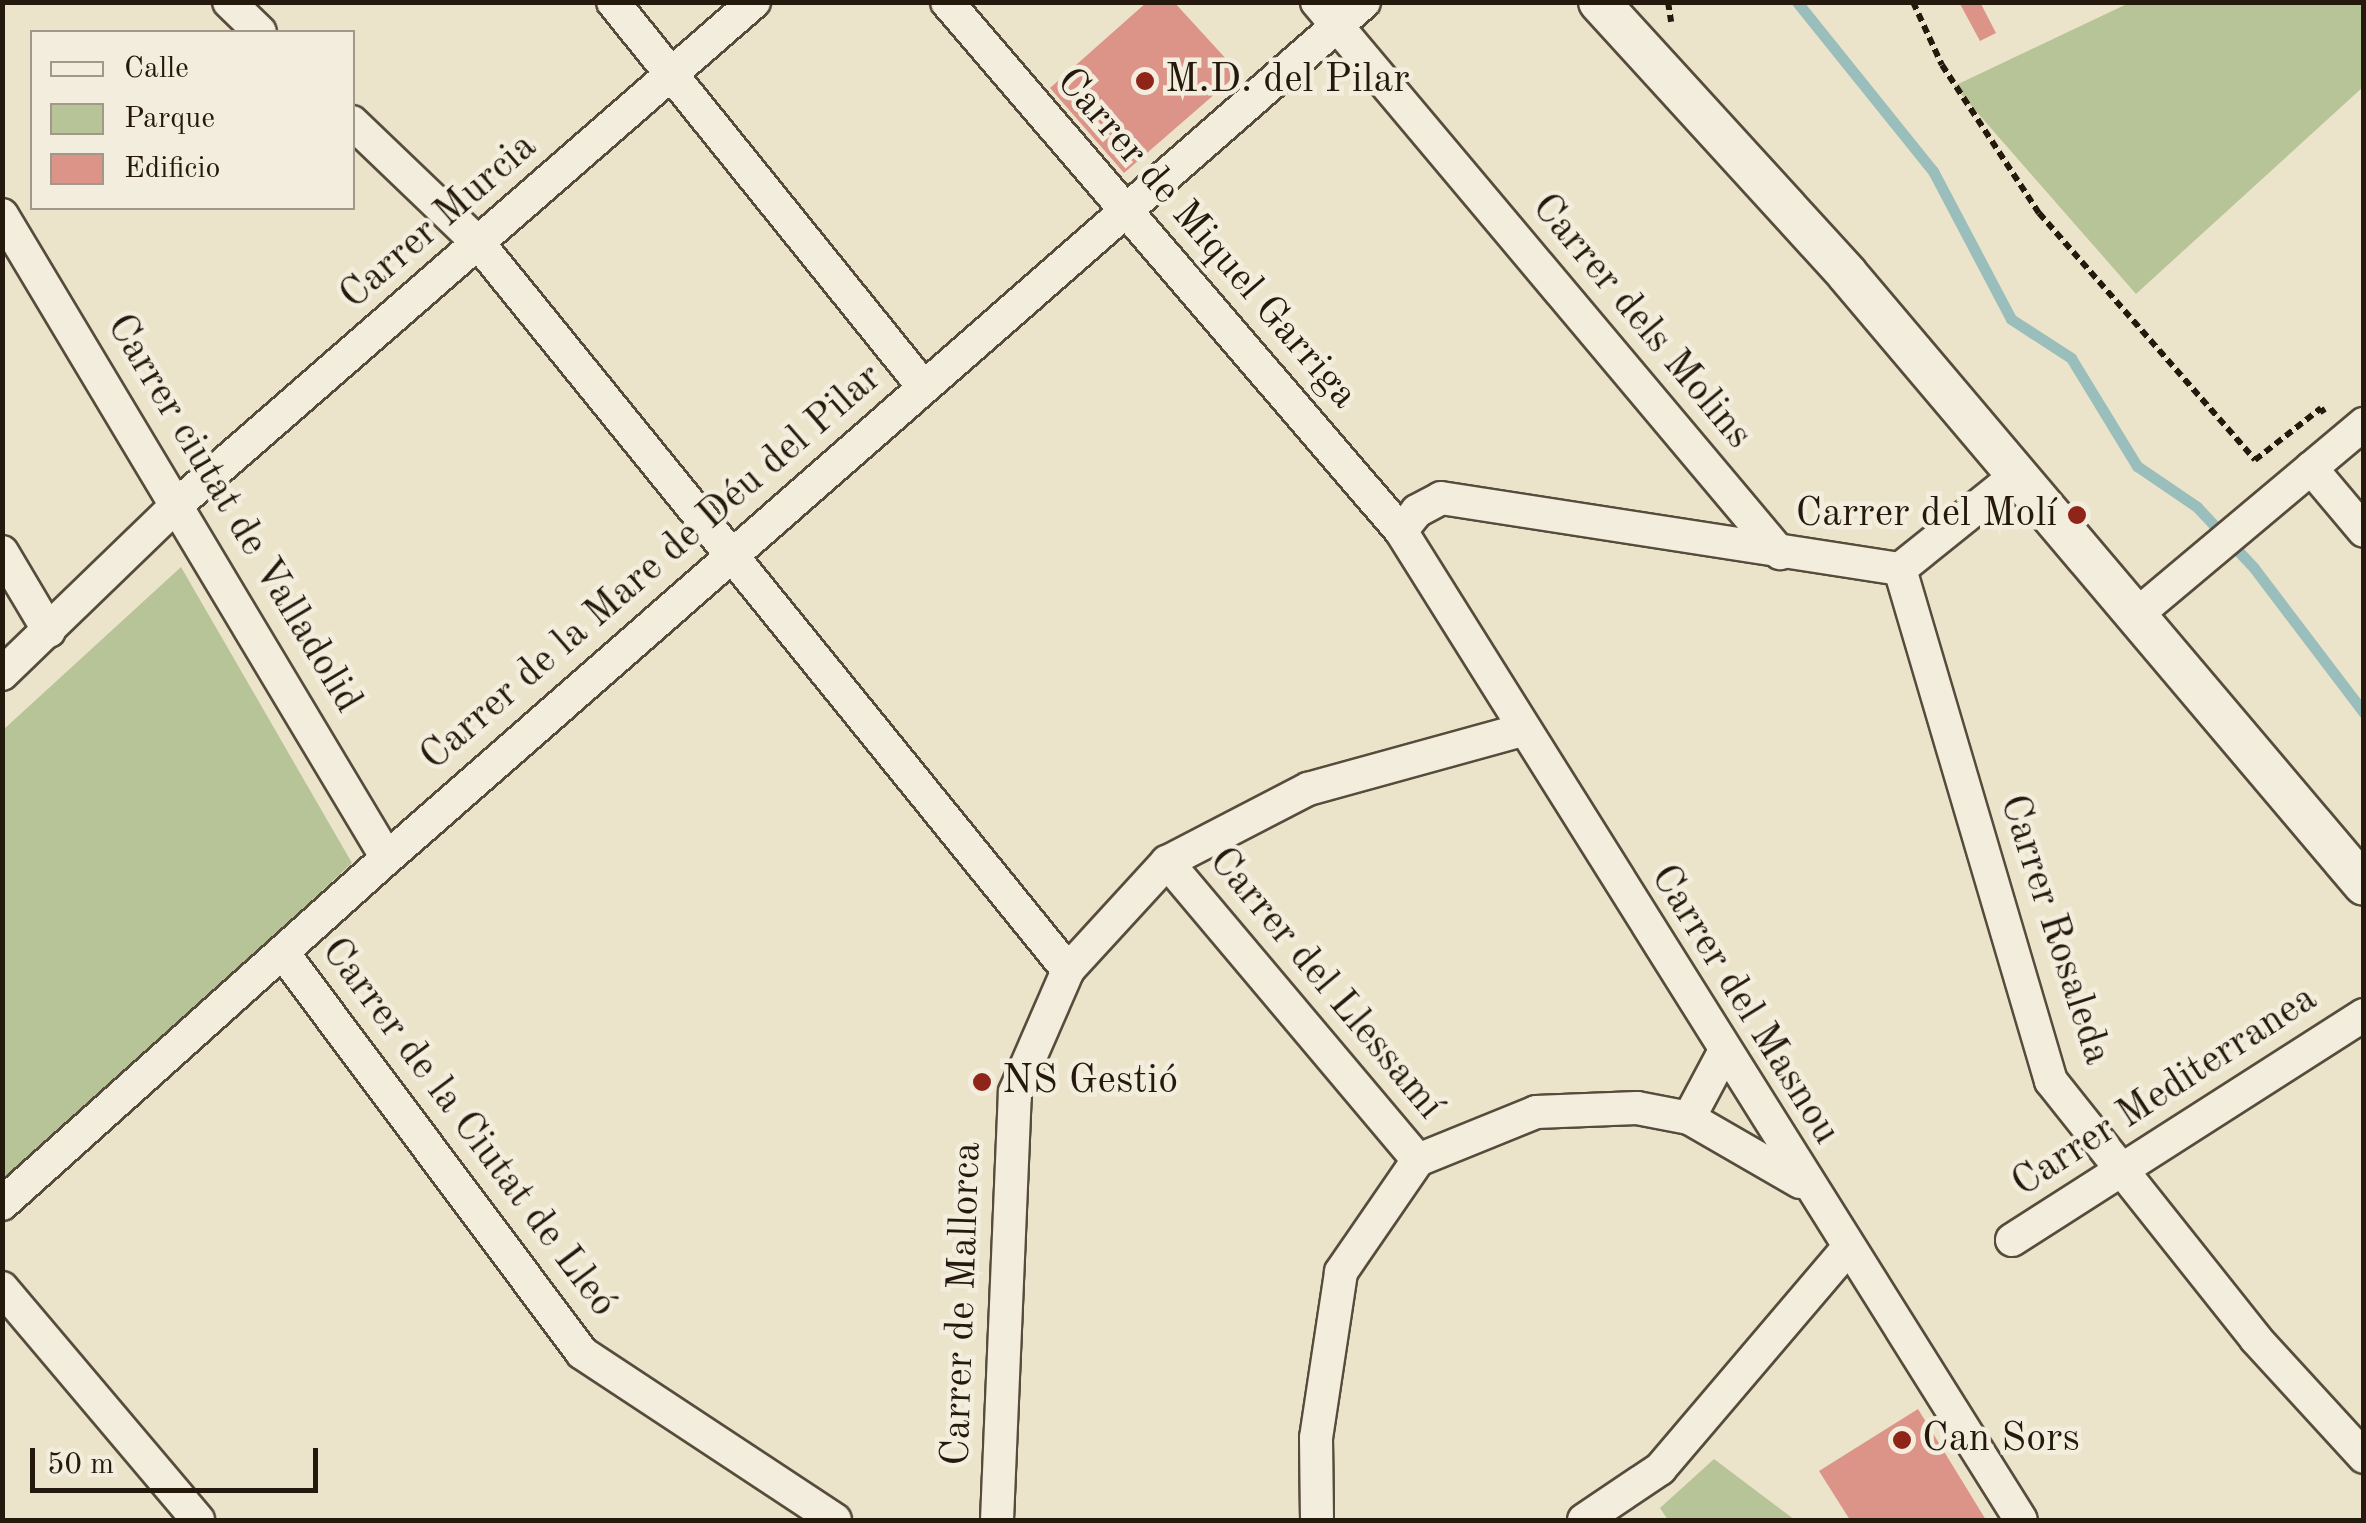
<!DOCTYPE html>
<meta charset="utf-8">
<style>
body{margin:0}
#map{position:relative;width:2366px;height:1523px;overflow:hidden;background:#ece4ca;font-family:"Old Standard TT",serif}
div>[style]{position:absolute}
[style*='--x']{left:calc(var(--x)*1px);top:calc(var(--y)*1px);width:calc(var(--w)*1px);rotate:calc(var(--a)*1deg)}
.green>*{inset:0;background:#b6c498}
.stream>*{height:11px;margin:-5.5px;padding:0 5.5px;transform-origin:5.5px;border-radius:5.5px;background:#99bebc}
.building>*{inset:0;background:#dc9388}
.path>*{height:6px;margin-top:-3px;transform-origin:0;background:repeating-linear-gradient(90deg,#25190d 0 8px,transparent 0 13px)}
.roads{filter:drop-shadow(2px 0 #574c3c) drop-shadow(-2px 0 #574c3c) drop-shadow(0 2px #574c3c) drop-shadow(0 -2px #574c3c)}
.minor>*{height:32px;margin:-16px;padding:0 16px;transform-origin:16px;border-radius:16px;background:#f3eddd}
.tertiary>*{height:40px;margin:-20px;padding:0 20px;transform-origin:20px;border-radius:20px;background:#f3eddd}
.dots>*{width:28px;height:28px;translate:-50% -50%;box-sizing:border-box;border:5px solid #f3eddd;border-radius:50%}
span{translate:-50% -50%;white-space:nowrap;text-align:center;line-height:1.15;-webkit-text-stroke:9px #f3eddd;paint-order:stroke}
.poi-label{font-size:40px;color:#25190d}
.left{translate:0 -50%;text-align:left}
.right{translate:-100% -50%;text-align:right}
.street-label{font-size:40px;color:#25190d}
.frame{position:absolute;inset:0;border:5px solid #25190d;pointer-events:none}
.legend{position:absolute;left:30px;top:30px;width:325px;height:180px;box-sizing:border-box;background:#f3eddd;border:2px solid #a1988a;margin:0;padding:12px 18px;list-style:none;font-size:30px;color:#25190d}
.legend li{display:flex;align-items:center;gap:20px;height:50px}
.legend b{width:50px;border:2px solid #a1988a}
.scale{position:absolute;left:30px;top:1448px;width:288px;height:45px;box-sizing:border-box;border:5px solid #25190d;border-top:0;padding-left:12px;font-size:30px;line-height:35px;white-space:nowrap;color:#25190d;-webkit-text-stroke:8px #f3eddd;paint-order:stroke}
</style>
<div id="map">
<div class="green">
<i style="clip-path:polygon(2129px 3px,2364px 3px,2363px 87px,2136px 294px,1954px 86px)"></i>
<i style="clip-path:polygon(181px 567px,352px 863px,3px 1185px,3px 730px)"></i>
<i style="clip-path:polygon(1714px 1459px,1795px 1520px,1668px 1520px,1660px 1508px)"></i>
</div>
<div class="stream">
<i style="--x:1797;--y:2;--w:217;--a:51.2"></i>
<i style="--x:1933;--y:171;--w:167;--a:62.2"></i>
<i style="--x:2011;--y:319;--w:72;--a:33"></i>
<i style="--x:2071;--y:358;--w:127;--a:58.6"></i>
<i style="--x:2137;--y:466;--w:73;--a:34.3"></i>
<i style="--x:2197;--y:507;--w:83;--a:46.9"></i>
<i style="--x:2254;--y:568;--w:182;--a:52.8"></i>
</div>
<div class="building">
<i style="clip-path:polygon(1147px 2px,1174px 2px,1239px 73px,1124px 173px,1050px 88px)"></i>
<i style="clip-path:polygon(1959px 2px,1980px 2px,1996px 33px,1980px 41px)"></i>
<i style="clip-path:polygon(1918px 1409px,1986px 1520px,1850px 1520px,1819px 1471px)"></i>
</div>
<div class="path">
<i style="--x:1668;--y:2;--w:20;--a:81"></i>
<i style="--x:1913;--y:2;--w:69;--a:65.3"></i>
<i style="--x:1942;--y:65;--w:177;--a:56.8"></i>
<i style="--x:2039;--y:213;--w:328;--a:48.8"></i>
<i style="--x:2255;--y:460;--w:84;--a:-38.2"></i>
<i style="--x:2321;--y:408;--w:6;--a:59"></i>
</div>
<div class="roads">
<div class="minor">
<i style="--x:229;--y:2;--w:43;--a:44.1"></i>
<i style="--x:613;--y:2;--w:494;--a:51.1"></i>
<i style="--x:947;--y:2;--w:697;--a:49.36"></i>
<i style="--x:1401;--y:531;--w:1167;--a:57.92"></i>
<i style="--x:1317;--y:2;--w:720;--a:49.96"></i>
<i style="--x:352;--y:122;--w:176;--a:43.8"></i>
<i style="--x:479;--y:244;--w:935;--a:50.95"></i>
<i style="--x:2;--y:215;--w:749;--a:59.09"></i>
<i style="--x:2311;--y:468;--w:82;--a:49.9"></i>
<i style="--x:1401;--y:531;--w:26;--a:-51"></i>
<i style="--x:1417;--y:511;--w:27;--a:-28"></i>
<i style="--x:1441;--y:498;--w:464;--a:8.8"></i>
<i style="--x:1900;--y:569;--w:150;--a:-38.8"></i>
<i style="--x:2;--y:552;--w:92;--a:59.3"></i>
<i style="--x:1900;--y:569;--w:534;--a:73.57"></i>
<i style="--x:2051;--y:1081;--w:330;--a:51.5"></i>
<i style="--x:2256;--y:1339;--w:160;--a:47.5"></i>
<i style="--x:2135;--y:616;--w:299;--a:-40"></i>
<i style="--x:2;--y:674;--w:246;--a:-44"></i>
<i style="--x:179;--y:503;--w:763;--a:-41.07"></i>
<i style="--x:1167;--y:862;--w:390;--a:49.9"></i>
<i style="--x:283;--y:953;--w:499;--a:53.2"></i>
<i style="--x:582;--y:1353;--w:303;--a:33.4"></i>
<i style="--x:1689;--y:1118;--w:72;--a:-62"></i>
<i style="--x:2;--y:1204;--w:518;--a:-41.95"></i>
<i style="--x:387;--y:858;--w:1299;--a:-41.22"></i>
<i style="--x:2012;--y:1240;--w:418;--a:-32.6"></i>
<i style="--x:2;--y:1288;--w:304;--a:49.8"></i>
<i style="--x:997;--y:1520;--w:428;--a:-87.6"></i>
<i style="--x:1015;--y:1092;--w:133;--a:-66.5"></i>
<i style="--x:1068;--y:970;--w:147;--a:-47.5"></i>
<i style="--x:1167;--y:862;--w:159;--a:-27.4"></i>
<i style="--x:1308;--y:789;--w:222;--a:-15.4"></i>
<i style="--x:1317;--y:1520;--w:82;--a:-90.7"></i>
<i style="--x:1316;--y:1438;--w:168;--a:-81.4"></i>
<i style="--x:1341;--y:1272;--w:136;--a:-55.5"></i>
<i style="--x:1418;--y:1160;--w:127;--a:-22.1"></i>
<i style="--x:1536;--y:1112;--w:101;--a:-2.3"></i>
<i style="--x:1637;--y:1108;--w:53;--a:10.9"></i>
<i style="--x:1689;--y:1118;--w:128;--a:30"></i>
<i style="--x:1584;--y:1520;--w:92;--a:-33.9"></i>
<i style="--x:1660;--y:1469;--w:290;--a:-49.6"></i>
</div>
<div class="tertiary">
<i style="--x:1599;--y:2;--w:368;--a:47.6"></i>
<i style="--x:1847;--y:274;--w:800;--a:49.76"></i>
</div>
</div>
<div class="dots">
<i style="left:1145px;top:81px;background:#8f2418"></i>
<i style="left:2077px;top:515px;background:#8f2418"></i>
<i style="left:982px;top:1082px;background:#8f2418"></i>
<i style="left:1902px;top:1440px;background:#8f2418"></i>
</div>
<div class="poi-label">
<span class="left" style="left:1165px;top:81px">M.D. del Pilar</span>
<span class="right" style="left:2057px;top:515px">Carrer del Molí</span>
<span class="left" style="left:1002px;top:1082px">NS Gestió</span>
<span class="left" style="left:1922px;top:1440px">Can Sors</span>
</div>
<div class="street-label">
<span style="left:439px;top:222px;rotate:-41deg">Carrer Murcia</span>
<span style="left:1206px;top:239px;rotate:49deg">Carrer de Miquel Garriga</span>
<span style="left:1641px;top:322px;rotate:50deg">Carrer dels Molins</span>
<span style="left:233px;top:514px;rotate:59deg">Carrer ciutat de Valladolid</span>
<span style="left:652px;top:568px;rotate:-41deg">Carrer de la Mare de Déu del Pilar</span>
<span style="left:2054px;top:930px;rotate:72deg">Carrer Rosaleda</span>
<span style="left:1325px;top:984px;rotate:50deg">Carrer del Llessamí</span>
<span style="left:1744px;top:1005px;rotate:58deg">Carrer del Masnou</span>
<span style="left:2165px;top:1092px;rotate:-33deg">Carrer Mediterranea</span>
<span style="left:468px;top:1128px;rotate:53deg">Carrer de la Ciutat de Lleó</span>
<span style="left:963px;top:1304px;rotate:-88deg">Carrer de Mallorca</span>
</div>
<div class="frame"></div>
<ul class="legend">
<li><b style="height:12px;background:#f3eddd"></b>Calle</li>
<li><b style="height:28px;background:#b6c498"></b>Parque</li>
<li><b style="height:28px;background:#dc9388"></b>Edificio</li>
</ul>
<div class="scale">50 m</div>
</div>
